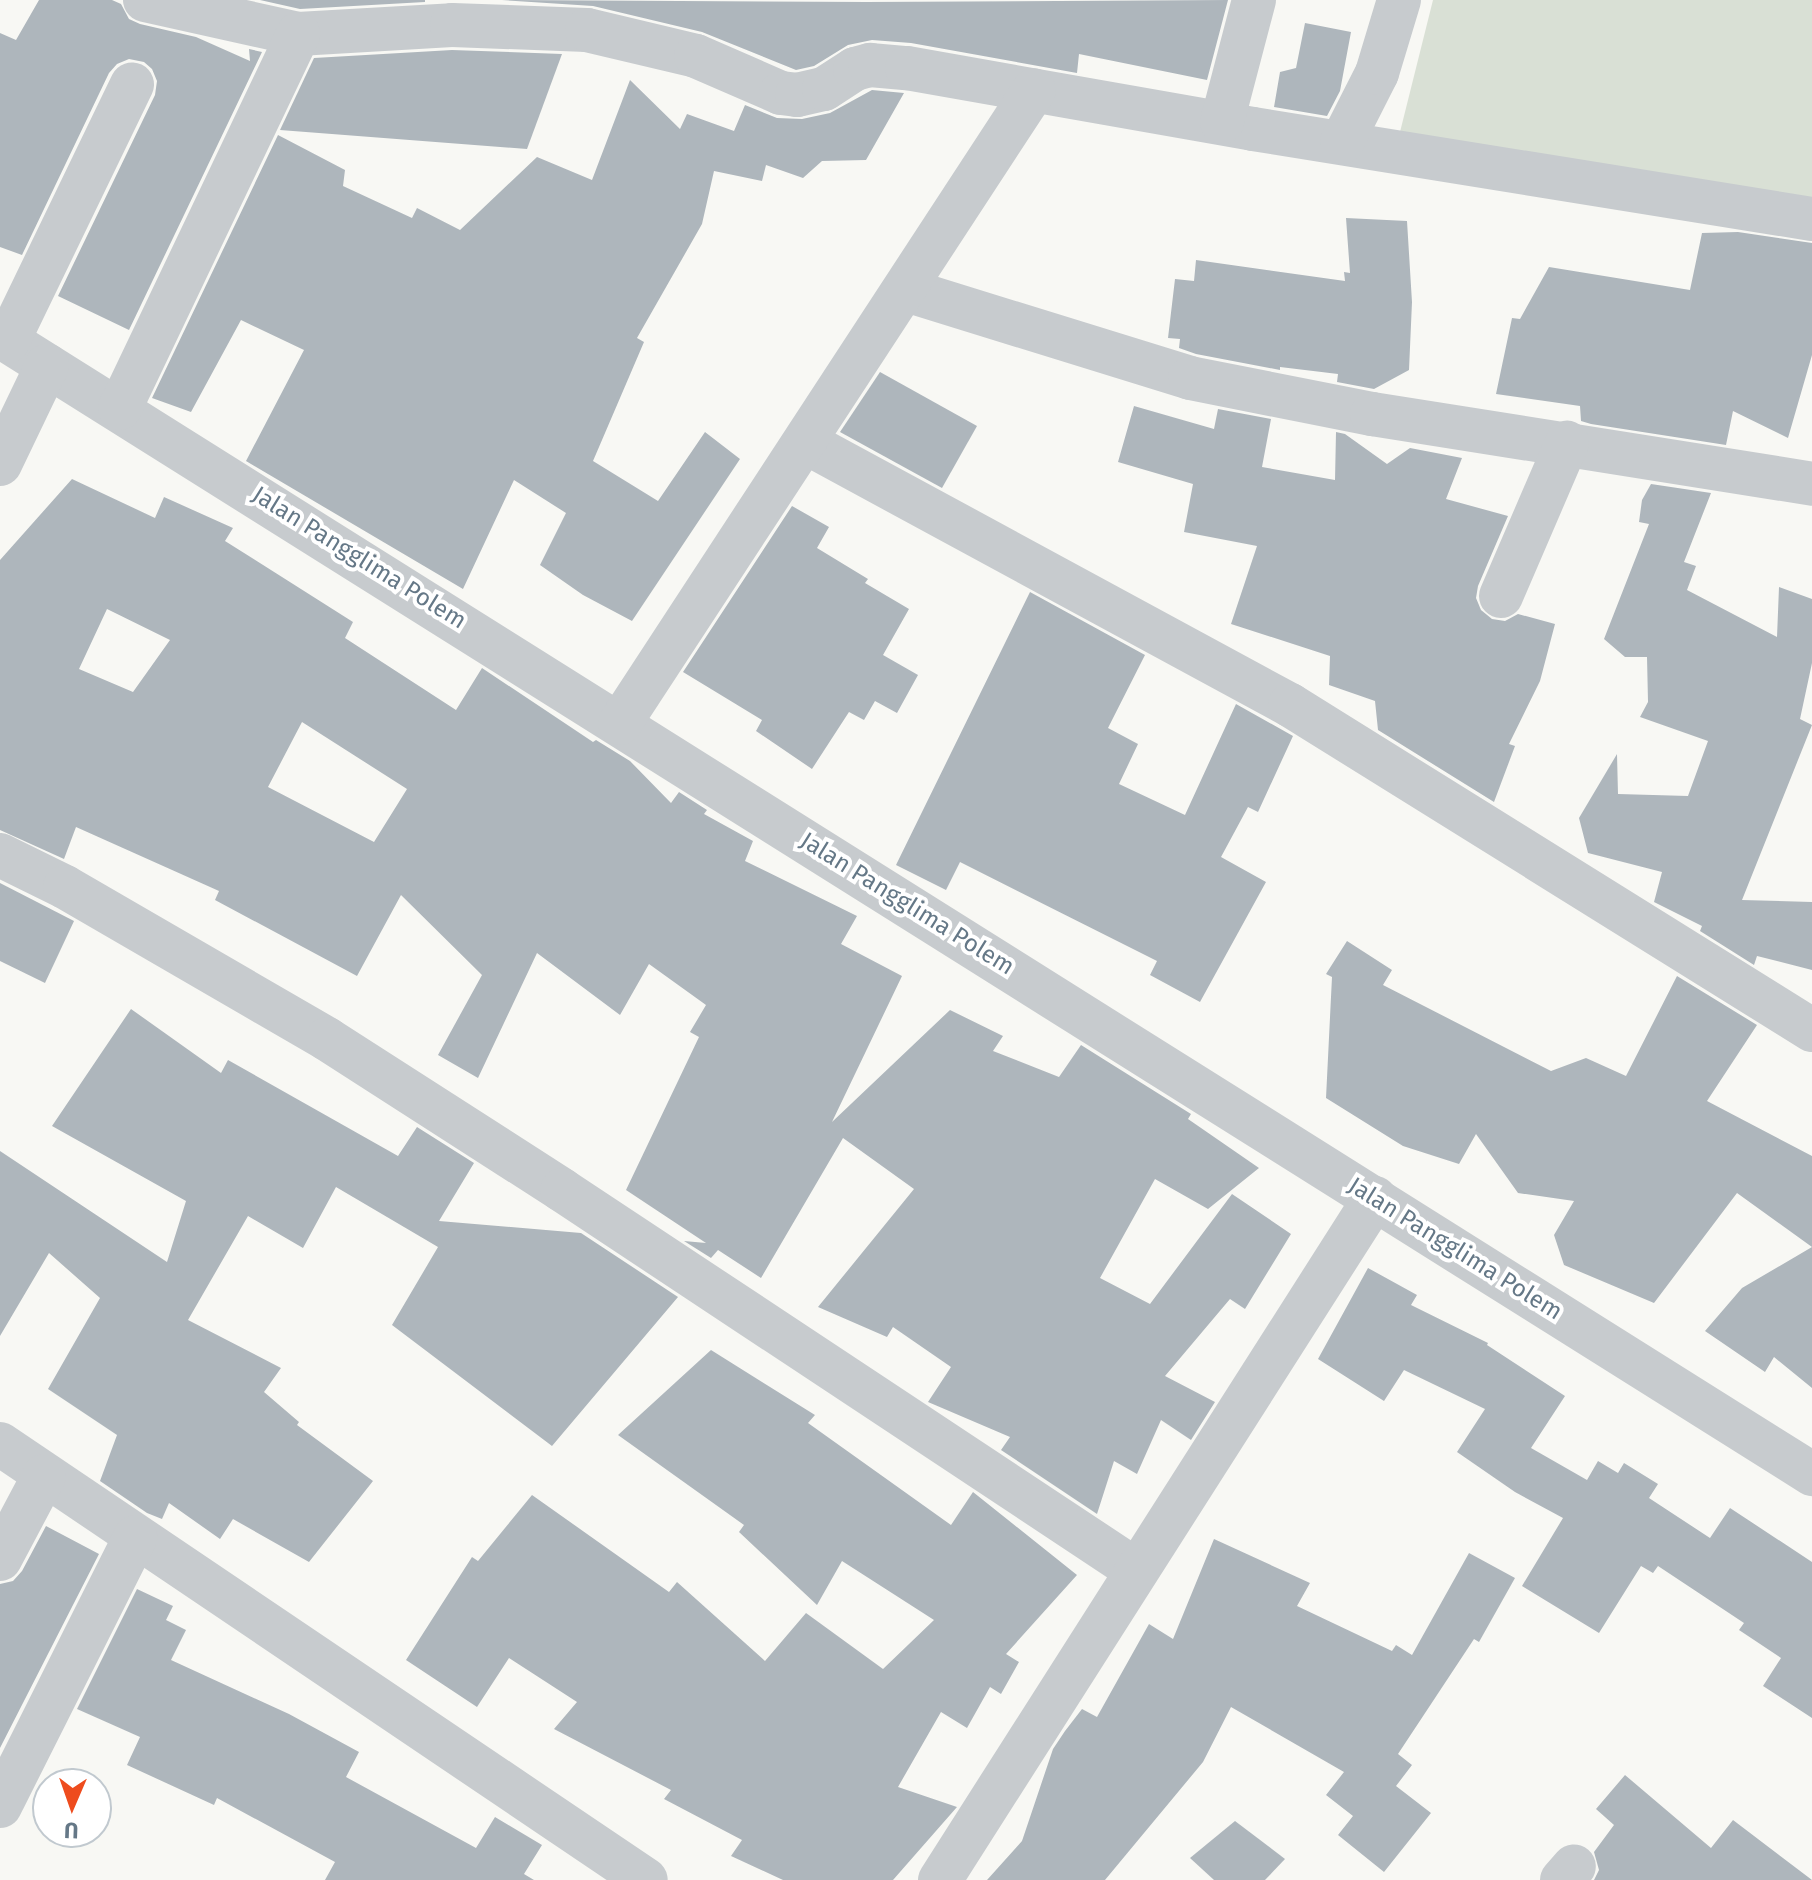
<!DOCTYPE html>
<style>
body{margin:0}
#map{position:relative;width:1812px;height:1880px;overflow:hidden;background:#f8f8f4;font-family:"Fira Sans",sans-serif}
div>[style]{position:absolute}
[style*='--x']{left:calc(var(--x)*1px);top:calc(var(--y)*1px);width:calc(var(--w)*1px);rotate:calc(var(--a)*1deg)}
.green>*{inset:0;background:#d9e0d5}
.building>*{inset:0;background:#aeb6bc}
.minor>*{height:44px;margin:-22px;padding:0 22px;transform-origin:22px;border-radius:22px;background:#c7cbce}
span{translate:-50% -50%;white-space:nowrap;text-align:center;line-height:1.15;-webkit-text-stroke:8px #fff;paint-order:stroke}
.street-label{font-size:24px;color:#657887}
.north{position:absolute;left:32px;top:1768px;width:80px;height:80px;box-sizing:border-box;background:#fff;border:2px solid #c1c9cf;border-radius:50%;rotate:182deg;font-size:22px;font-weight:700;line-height:32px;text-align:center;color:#657887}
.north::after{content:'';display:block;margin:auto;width:28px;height:36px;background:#ee4c1e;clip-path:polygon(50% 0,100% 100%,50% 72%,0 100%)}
</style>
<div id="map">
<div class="green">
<i style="clip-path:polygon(1433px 0,1812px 0,1812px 205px,1398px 140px)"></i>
</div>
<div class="building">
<i style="clip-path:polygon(39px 0,112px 0,121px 4px,129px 19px,140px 24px,196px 37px,250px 61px,249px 49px,262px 52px,129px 330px,58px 296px,155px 95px,157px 81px,152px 69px,144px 62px,129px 59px,117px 64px,109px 73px,22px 255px,0 247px,0 33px,16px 40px)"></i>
<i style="clip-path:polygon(260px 0,425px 0,425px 2px,300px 9px)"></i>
<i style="clip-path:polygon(502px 0,867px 2px,1228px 0,1207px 80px,1079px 54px,1077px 73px,911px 43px,872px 40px,848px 45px,814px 66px,796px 70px,702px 32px,593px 6px)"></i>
<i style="clip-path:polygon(1305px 23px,1351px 32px,1340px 91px,1327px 116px,1274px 107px,1280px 72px,1296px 68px)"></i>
<i style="clip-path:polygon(452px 50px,562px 54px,527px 149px,280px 130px,314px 58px)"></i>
<i style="clip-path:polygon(630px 80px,680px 129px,687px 114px,734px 131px,745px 105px,777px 118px,802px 119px,830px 113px,872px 90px,904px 93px,866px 160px,822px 161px,803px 178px,766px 165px,762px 181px,714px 171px,702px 224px,637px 338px,644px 342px,593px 461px,658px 501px,705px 432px,740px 459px,632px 621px,583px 595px,540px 565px,566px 513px,514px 480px,463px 589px,246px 461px,304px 350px,241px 320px,191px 412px,152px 398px,278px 135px,345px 170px,343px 186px,412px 218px,417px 208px,460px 230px,537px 157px,592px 180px)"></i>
<i style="clip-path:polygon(1346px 218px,1407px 221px,1412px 302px,1409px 370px,1374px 389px,1337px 382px,1338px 374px,1280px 367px,1280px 370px,1196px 354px,1179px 348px,1180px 339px,1168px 338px,1175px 279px,1194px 281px,1196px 260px,1345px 281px,1344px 272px,1350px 273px)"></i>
<i style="clip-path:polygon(1738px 232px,1812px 243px,1812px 355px,1788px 438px,1733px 411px,1726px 445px,1591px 424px,1581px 421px,1580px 406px,1496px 394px,1512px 318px,1520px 319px,1549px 267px,1690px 290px,1702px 233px)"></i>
<i style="clip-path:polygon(880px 372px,977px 426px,942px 488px,840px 432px)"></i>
<i style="clip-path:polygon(1134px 406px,1214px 429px,1218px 409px,1271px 419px,1262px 467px,1335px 480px,1336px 432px,1345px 434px,1387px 464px,1410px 448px,1462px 458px,1446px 499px,1508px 516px,1478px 586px,1476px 598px,1481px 610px,1492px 619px,1505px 621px,1518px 614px,1555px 624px,1540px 681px,1509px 744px,1515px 746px,1494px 802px,1378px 730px,1375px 701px,1329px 685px,1330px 656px,1231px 624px,1257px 546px,1184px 532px,1193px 484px,1118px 462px)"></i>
<i style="clip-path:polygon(evenodd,72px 479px,155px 518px,164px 497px,233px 528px,225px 541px,353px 622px,345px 638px,456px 710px,482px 668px,593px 742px,596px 740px,630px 761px,671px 803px,679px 792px,707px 810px,704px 814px,753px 841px,745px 861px,857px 916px,841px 944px,902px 976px,832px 1122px,950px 1010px,1003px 1036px,993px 1051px,1059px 1077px,1081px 1045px,1191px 1114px,1188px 1119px,1259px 1168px,1208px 1209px,1155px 1179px,1100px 1278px,1150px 1304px,1232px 1194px,1291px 1234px,1245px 1309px,1230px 1299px,1165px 1376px,1215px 1402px,1191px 1440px,1161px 1420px,1137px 1474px,1114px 1461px,1097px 1514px,1001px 1450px,1010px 1437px,928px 1402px,951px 1367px,893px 1327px,887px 1337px,818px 1307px,914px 1189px,843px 1138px,761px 1278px,718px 1250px,711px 1258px,684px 1241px,706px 1243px,626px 1190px,699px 1037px,690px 1032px,706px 1005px,649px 964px,620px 1015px,537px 953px,478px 1078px,438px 1055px,482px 975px,401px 895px,357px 976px,215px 900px,219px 891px,76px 827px,64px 859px,0 830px,0 560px,72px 479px,107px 609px,170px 640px,133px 692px,79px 669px,107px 609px,72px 479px,302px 722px,407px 789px,374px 842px,268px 787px,302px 722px)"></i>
<i style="clip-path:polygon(1651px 484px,1711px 493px,1684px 562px,1696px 566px,1687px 590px,1777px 637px,1779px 587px,1812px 599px,1812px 663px,1800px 719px,1812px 725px,1742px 900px,1812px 902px,1812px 970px,1757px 956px,1754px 965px,1700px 931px,1702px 926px,1654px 902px,1662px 872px,1588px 853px,1579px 818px,1617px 754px,1618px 794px,1688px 796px,1708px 741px,1640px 717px,1648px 702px,1647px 657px,1625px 657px,1604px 639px,1649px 524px,1639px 522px,1642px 500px)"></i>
<i style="clip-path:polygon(792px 506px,829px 527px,817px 548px,868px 579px,865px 583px,909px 609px,883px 655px,918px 675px,897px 713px,875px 701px,864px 720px,849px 712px,812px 769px,756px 731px,762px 720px,683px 672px)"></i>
<i style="clip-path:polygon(1030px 592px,1145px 655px,1108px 728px,1138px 744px,1119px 784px,1185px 815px,1236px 704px,1293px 736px,1258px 812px,1248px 807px,1221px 857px,1266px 882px,1200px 1002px,1150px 975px,1157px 961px,960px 862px,946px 890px,896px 865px)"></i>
<i style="clip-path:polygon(0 883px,74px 921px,45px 983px,0 961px)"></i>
<i style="clip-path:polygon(1347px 941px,1392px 970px,1383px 985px,1551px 1071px,1586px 1058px,1626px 1076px,1677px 976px,1757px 1025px,1707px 1101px,1812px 1156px,1812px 1247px,1737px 1193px,1654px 1303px,1564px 1265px,1554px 1235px,1574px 1201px,1518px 1193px,1476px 1134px,1459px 1164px,1403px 1146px,1326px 1098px,1332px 977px,1326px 974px)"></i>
<i style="clip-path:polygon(131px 1009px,221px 1073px,228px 1060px,398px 1156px,417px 1127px,474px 1163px,439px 1221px,581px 1233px,678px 1297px,552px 1446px,392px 1325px,438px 1247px,336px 1187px,303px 1248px,248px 1216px,188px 1320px,281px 1368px,264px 1392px,299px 1422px,297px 1425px,373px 1481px,309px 1562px,233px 1519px,220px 1539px,169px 1503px,162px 1519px,147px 1513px,100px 1481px,117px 1435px,48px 1389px,100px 1298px,49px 1253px,0 1336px,0 1151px,167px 1262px,186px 1201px,52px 1126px)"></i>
<i style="clip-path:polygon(1812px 1247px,1812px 1388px,1774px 1357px,1765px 1372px,1705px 1331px,1742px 1288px)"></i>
<i style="clip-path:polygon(1368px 1268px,1417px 1295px,1411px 1305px,1488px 1343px,1487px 1345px,1565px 1396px,1531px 1448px,1587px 1480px,1598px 1461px,1618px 1473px,1624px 1463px,1658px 1484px,1649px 1498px,1710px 1538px,1730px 1508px,1812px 1562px,1812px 1718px,1763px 1686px,1781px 1658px,1739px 1630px,1744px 1623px,1658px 1566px,1653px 1573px,1641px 1566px,1599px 1633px,1522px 1586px,1563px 1518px,1515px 1492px,1457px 1452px,1485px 1409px,1404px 1370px,1384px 1401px,1318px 1359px)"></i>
<i style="clip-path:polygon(711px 1350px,815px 1415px,808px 1423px,951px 1525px,973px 1492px,1077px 1575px,1006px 1654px,1019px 1662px,1001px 1694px,990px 1687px,967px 1728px,941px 1712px,898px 1787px,957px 1807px,893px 1880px,783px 1880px,731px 1856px,742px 1840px,664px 1799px,671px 1790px,554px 1729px,577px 1702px,509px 1658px,477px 1707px,406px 1660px,472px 1557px,478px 1561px,532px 1495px,669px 1592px,677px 1582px,765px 1661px,806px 1613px,883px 1669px,934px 1620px,842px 1561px,817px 1605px,739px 1532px,744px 1525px,618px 1435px)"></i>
<i style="clip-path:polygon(46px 1526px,99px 1554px,0 1748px,0 1584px,13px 1581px,22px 1571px)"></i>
<i style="clip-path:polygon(1214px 1539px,1310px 1583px,1297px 1606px,1392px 1651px,1396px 1645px,1412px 1655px,1469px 1553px,1515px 1578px,1479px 1642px,1474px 1639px,1398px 1754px,1412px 1765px,1396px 1786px,1431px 1813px,1384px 1872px,1338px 1835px,1353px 1816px,1326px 1795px,1344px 1772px,1231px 1707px,1203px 1762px,1105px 1880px,987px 1880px,1022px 1841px,1053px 1749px,1065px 1731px,1082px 1709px,1097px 1717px,1149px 1624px,1173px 1639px)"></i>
<i style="clip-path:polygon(137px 1589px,173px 1606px,166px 1620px,186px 1630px,171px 1660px,289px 1714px,359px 1752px,346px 1777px,476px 1848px,495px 1817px,542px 1845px,524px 1874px,534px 1880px,325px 1880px,335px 1862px,217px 1798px,214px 1805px,127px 1765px,140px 1737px,77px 1709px)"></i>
<i style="clip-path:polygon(1625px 1775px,1711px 1848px,1733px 1820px,1812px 1880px,1594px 1880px,1599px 1870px,1594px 1852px,1614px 1825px,1596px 1809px)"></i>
<i style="clip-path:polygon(1235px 1821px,1285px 1859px,1265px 1880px,1214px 1880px,1190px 1858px)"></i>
</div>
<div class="minor">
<i style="--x:145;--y:0;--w:157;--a:12.5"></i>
<i style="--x:298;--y:34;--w:154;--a:-3.3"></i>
<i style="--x:452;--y:25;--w:135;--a:2.1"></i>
<i style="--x:587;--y:30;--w:112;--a:13.4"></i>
<i style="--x:696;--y:56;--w:93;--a:23.5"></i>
<i style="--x:781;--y:93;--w:16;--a:7"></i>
<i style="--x:797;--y:95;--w:28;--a:-13"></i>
<i style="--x:824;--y:89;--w:37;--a:-33"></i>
<i style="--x:855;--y:69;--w:16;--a:-15"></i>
<i style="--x:870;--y:65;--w:37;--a:5"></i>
<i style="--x:907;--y:68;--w:351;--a:10"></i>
<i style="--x:1253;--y:129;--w:566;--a:9.15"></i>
<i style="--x:1222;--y:122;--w:126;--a:-75.3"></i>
<i style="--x:1342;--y:142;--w:77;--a:-63.1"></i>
<i style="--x:1377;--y:73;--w:76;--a:-73.2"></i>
<i style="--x:906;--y:290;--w:297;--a:17.2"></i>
<i style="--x:1190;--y:378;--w:186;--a:11.2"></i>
<i style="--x:1372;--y:414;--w:446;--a:9"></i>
<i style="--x:0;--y:336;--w:2140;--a:32.13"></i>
<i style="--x:8;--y:341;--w:285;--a:-64.2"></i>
<i style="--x:120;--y:408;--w:414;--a:-64.5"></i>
<i style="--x:805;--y:442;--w:552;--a:28.47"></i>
<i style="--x:1290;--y:705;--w:615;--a:31.91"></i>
<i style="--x:0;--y:464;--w:109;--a:-64.4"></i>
<i style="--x:1501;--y:596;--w:167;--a:-66.7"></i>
<i style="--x:620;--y:723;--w:756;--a:-56.81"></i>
<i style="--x:0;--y:855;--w:72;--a:26.2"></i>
<i style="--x:65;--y:887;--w:303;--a:30.1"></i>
<i style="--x:327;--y:1039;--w:279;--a:32.7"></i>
<i style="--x:562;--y:1190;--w:688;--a:33.51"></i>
<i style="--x:0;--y:1444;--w:779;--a:34.02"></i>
<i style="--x:0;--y:1559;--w:94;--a:-62.1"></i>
<i style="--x:0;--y:1806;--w:301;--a:-63.3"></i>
<i style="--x:940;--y:1880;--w:809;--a:-57.47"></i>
<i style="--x:1562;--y:1880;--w:18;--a:-49"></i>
</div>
<div class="street-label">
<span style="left:359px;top:558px;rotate:32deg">Jalan Pangglima Polem</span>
<span style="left:907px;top:904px;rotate:32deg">Jalan Pangglima Polem</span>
<span style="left:1455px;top:1249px;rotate:32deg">Jalan Pangglima Polem</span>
</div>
<div class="north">U</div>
</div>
